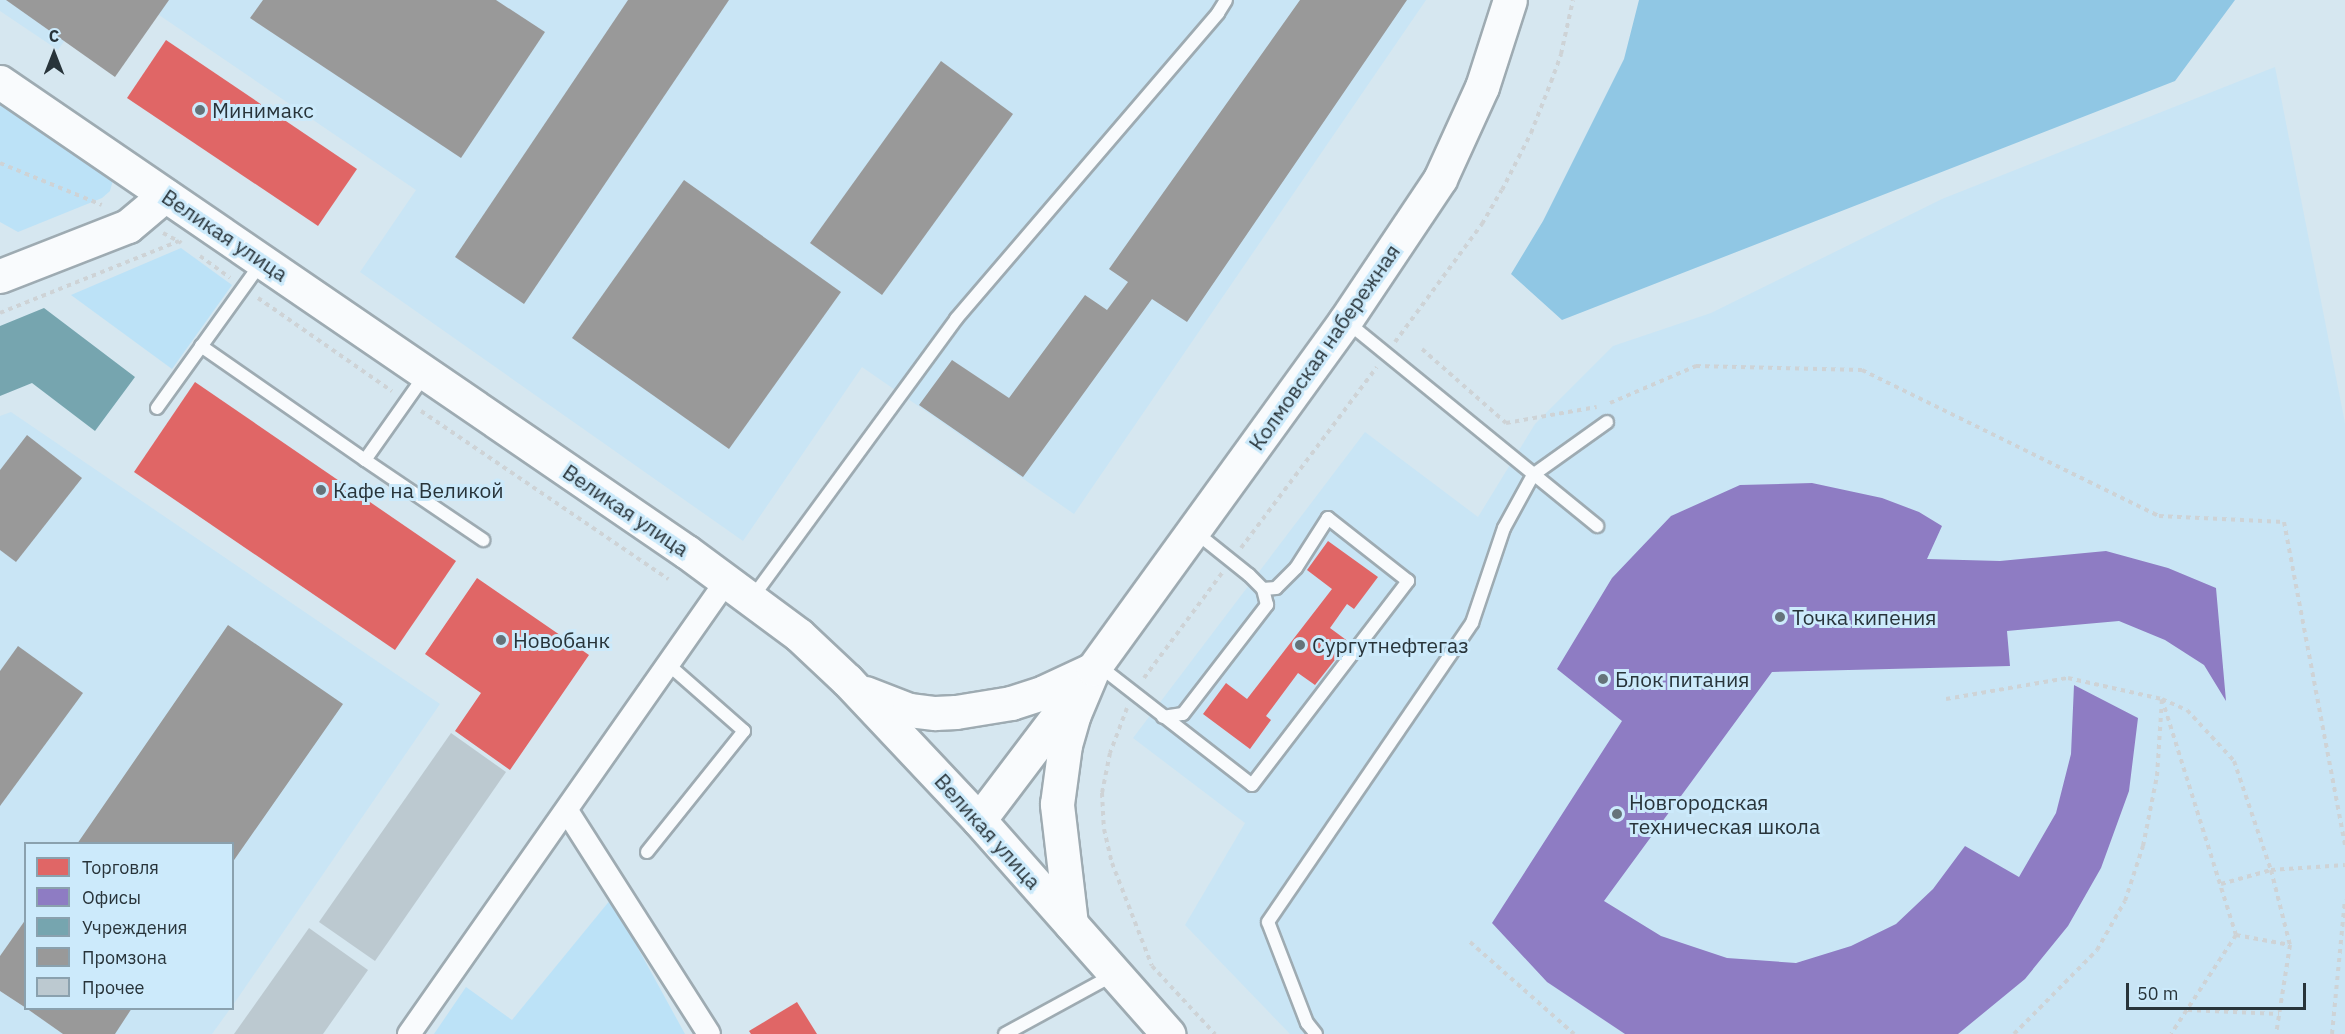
<!DOCTYPE html>
<meta charset="utf-8">
<style>
body{margin:0}
#map{position:relative;width:2345px;height:1034px;overflow:hidden;background:#d6e7f0;font-family:"IBM Plex Sans",sans-serif}
div>[style]{position:absolute}
[style*='--x']{left:calc(var(--x)*1px);top:calc(var(--y)*1px);width:calc(var(--w)*1px);rotate:calc(var(--a)*1deg)}
.built>*{inset:0;background:#c9e5f5}
.green>*{inset:0;background:#bce2f7}
.forest>*{inset:0;background:#90c7e4}
.shops>*{inset:0;background:#e06666}
.offices>*{inset:0;background:#8e7cc3}
.public>*{inset:0;background:#76a5af}
.industry>*{inset:0;background:#999}
.building>*{inset:0;background:#bcc9d0}
.path>*{height:4px;margin-top:-2px;transform-origin:0;background:repeating-linear-gradient(90deg,#ced3d6 0 4.5px,transparent 0 9px)}
.roads{filter:drop-shadow(2px 0 #9eabb2) drop-shadow(-2px 0 #9eabb2) drop-shadow(0 2px #9eabb2) drop-shadow(0 -2px #9eabb2)}
.lane>*{height:12px;margin:-6px;padding:0 6px;transform-origin:6px;border-radius:6px;background:#f9fbfd}
.street>*{height:22px;margin:-11px;padding:0 11px;transform-origin:11px;border-radius:11px;background:#f9fbfd}
.secondary>*{height:33px;margin:-16.5px;padding:0 16.5px;transform-origin:16.5px;border-radius:16.5px;background:#f9fbfd}
.dots>*{width:16px;height:16px;translate:-50% -50%;box-sizing:border-box;border:3px solid #cceafb;border-radius:50%}
span{translate:-50% -50%;white-space:nowrap;text-align:center;line-height:1.15;-webkit-text-stroke:6px #cceafb;paint-order:stroke}
.poi-label{font-size:21px;color:#28343a}
.left{translate:0 -50%;text-align:left}
.street-label{font-size:21px;color:#28343a}
.legend{position:absolute;left:24px;top:842px;width:210px;height:168px;box-sizing:border-box;background:#cceafb;border:2px solid #8aa1ae;margin:0;padding:8px 10px;list-style:none;font-size:18px;color:#28343a}
.legend li{display:flex;align-items:center;gap:12px;height:30px}
.legend b{width:30px;border:2px solid #8aa1ae}
.north{position:absolute;left:24px;top:24px;width:60px;height:60px;-webkit-text-stroke:4px #cceafb;paint-order:stroke;rotate:0deg;font-size:16px;font-weight:700;line-height:24px;text-align:center;color:#28343a}
.north::after{content:'';display:block;margin:auto;width:21px;height:27px;background:#28343a;clip-path:polygon(50% 0,100% 100%,50% 72%,0 100%)}
.scale{position:absolute;left:2126px;top:983px;width:180px;height:27px;box-sizing:border-box;border:3px solid #28343a;border-top:0;padding-left:8px;font-size:18px;line-height:21px;white-space:nowrap;color:#28343a;-webkit-text-stroke:4px #cceafb;paint-order:stroke}
</style>
<div id="map">
<div class="built">
<i style="clip-path:polygon(0 0,93px 0,58px 50px,0 11px)"></i>
<i style="clip-path:polygon(137px 0,1426px 0,1074px 514px,862px 367px,743px 541px,360px 272px,416px 190px)"></i>
<i style="clip-path:polygon(2275px 67px,2345px 423px,2345px 1034px,1290px 1034px,1185px 925px,1245px 823px,1133px 738px,1365px 432px,1478px 517px,1535px 424px,1613px 346px,1711px 313px,1942px 199px)"></i>
<i style="clip-path:polygon(11px 412px,440px 704px,233px 1005px,232px 844px,26px 844px,26px 1008px,230px 1009px,212px 1034px,0 1034px,0 416px)"></i>
</div>
<div class="green">
<i style="clip-path:polygon(0 94px,106px 168px,113px 180px,110px 191px,102px 198px,18px 232px,0 222px)"></i>
<i style="clip-path:polygon(181px 248px,232px 285px,172px 369px,71px 295px)"></i>
<i style="clip-path:polygon(611px 899px,685px 1034px,434px 1034px,466px 987px,512px 1020px)"></i>
</div>
<div class="forest">
<i style="clip-path:polygon(1639px 0,2235px 0,2175px 81px,1562px 320px,1511px 274px,1543px 221px,1624px 59px)"></i>
</div>
<div class="shops">
<i style="clip-path:polygon(166px 40px,357px 169px,318px 226px,127px 98px)"></i>
<i style="clip-path:polygon(195px 382px,456px 561px,395px 650px,134px 472px)"></i>
<i style="clip-path:polygon(1328px 541px,1378px 577px,1354px 609px,1347px 604px,1330px 628px,1349px 642px,1315px 685px,1298px 673px,1266px 716px,1271px 720px,1250px 749px,1203px 714px,1226px 683px,1247px 699px,1332px 589px,1307px 570px)"></i>
<i style="clip-path:polygon(477px 578px,589px 655px,510px 770px,455px 731px,481px 693px,425px 654px)"></i>
<i style="clip-path:polygon(797px 1002px,817px 1034px,751px 1034px,749px 1031px)"></i>
</div>
<div class="offices">
<i style="clip-path:polygon(1812px 483px,1882px 498px,1919px 512px,1942px 526px,1927px 559px,2000px 561px,2106px 551px,2168px 568px,2216px 588px,2226px 701px,2204px 665px,2165px 640px,2119px 621px,2007px 631px,2010px 666px,1772px 672px,1604px 901px,1661px 936px,1727px 958px,1796px 963px,1851px 946px,1896px 924px,1933px 889px,1965px 846px,2019px 877px,2056px 813px,2071px 754px,2074px 685px,2138px 718px,2129px 791px,2101px 868px,2068px 926px,2025px 979px,1958px 1034px,1625px 1034px,1547px 982px,1492px 923px,1622px 721px,1557px 669px,1612px 578px,1671px 516px,1740px 485px)"></i>
</div>
<div class="public">
<i style="clip-path:polygon(44px 308px,135px 377px,95px 431px,32px 383px,0 396px,0 326px)"></i>
</div>
<div class="industry">
<i style="clip-path:polygon(6px 0,169px 0,115px 77px)"></i>
<i style="clip-path:polygon(263px 0,496px 0,545px 32px,461px 158px,250px 18px)"></i>
<i style="clip-path:polygon(628px 0,729px 0,524px 304px,455px 257px)"></i>
<i style="clip-path:polygon(1300px 0,1407px 0,1187px 322px,1152px 299px,1023px 477px,919px 405px,952px 360px,1009px 398px,1085px 295px,1107px 310px,1128px 282px,1109px 269px)"></i>
<i style="clip-path:polygon(941px 61px,1013px 114px,882px 295px,810px 243px)"></i>
<i style="clip-path:polygon(684px 180px,841px 292px,729px 449px,572px 338px)"></i>
<i style="clip-path:polygon(27px 435px,82px 478px,16px 562px,0 550px,0 470px)"></i>
<i style="clip-path:polygon(228px 625px,343px 704px,232px 863px,232px 844px,77px 844px)"></i>
<i style="clip-path:polygon(18px 646px,83px 693px,0 806px,0 671px)"></i>
<i style="clip-path:polygon(26px 919px,26px 1008px,0 991px,0 956px)"></i>
<i style="clip-path:polygon(26px 1008px,132px 1008px,115px 1034px,63px 1034px)"></i>
</div>
<div class="building">
<i style="clip-path:polygon(451px 733px,506px 772px,375px 961px,319px 922px)"></i>
<i style="clip-path:polygon(309px 928px,368px 970px,323px 1034px,234px 1034px)"></i>
</div>
<div class="path">
<i style="--x:0;--y:163;--w:110;--a:22.4"></i>
<i style="--x:163;--y:233;--w:17;--a:28"></i>
<i style="--x:200;--y:256;--w:37;--a:36"></i>
<i style="--x:258;--y:298;--w:163;--a:34.8"></i>
<i style="--x:0;--y:313;--w:193;--a:-21.9"></i>
<i style="--x:179;--y:241;--w:3;--a:45"></i>
<i style="--x:1395;--y:342;--w:147;--a:-53.6"></i>
<i style="--x:1482;--y:224;--w:39;--a:-60"></i>
<i style="--x:1502;--y:190;--w:64;--a:-63"></i>
<i style="--x:1531;--y:133;--w:55;--a:-68.6"></i>
<i style="--x:1551;--y:82;--w:30;--a:-70"></i>
<i style="--x:1561;--y:54;--w:55;--a:-77.5"></i>
<i style="--x:1422;--y:349;--w:112;--a:41.4"></i>
<i style="--x:1506;--y:423;--w:92;--a:-10"></i>
<i style="--x:1610;--y:403;--w:94;--a:-23.3"></i>
<i style="--x:1696;--y:366;--w:166;--a:1.4"></i>
<i style="--x:1862;--y:370;--w:331;--a:26.2"></i>
<i style="--x:2159;--y:516;--w:125;--a:2.7"></i>
<i style="--x:2284;--y:522;--w:330;--a:79.3"></i>
<i style="--x:421;--y:411;--w:299;--a:34.2"></i>
<i style="--x:1241;--y:548;--w:226;--a:-53.1"></i>
<i style="--x:1144;--y:678;--w:131;--a:-53.4"></i>
<i style="--x:1946;--y:699;--w:124;--a:-9.8"></i>
<i style="--x:2068;--y:678;--w:96;--a:12.6"></i>
<i style="--x:2162;--y:699;--w:247;--a:72.6"></i>
<i style="--x:2236;--y:935;--w:118;--a:123.3"></i>
<i style="--x:1127;--y:708;--w:48;--a:110.7"></i>
<i style="--x:1110;--y:753;--w:41;--a:101.3"></i>
<i style="--x:1102;--y:793;--w:36;--a:87"></i>
<i style="--x:1104;--y:829;--w:35;--a:77"></i>
<i style="--x:1112;--y:863;--w:110;--a:68.8"></i>
<i style="--x:1152;--y:966;--w:93;--a:47.2"></i>
<i style="--x:2221;--y:884;--w:52;--a:-15.6"></i>
<i style="--x:2271;--y:870;--w:74;--a:-3.9"></i>
<i style="--x:2236;--y:935;--w:55;--a:10.5"></i>
<i style="--x:1470;--y:942;--w:139;--a:41.5"></i>
<i style="--x:2188;--y:1010;--w:91;--a:2.5"></i>
<i style="--x:2014;--y:1034;--w:118;--a:-45.3"></i>
<i style="--x:2097;--y:950;--w:56;--a:-60.3"></i>
<i style="--x:2125;--y:901;--w:58;--a:-71.9"></i>
<i style="--x:2143;--y:846;--w:71;--a:-78.7"></i>
<i style="--x:2157;--y:776;--w:77;--a:-86.3"></i>
<i style="--x:2162;--y:699;--w:27;--a:24"></i>
<i style="--x:2187;--y:710;--w:69;--a:47.3"></i>
<i style="--x:2234;--y:761;--w:115;--a:71.3"></i>
<i style="--x:2271;--y:870;--w:77;--a:75.8"></i>
<i style="--x:2290;--y:945;--w:90;--a:98.9"></i>
<i style="--x:2332;--y:1034;--w:135;--a:-84.5"></i>
</div>
<div class="roads">
<div class="lane">
<i style="--x:1347;--y:322;--w:323;--a:39.2"></i>
<i style="--x:201;--y:346;--w:200;--a:34.8"></i>
<i style="--x:365;--y:460;--w:104;--a:-54.8"></i>
<i style="--x:157;--y:408;--w:180;--a:-54.3"></i>
<i style="--x:365;--y:460;--w:143;--a:34.1"></i>
<i style="--x:752;--y:598;--w:346;--a:-53.8"></i>
<i style="--x:956;--y:319;--w:403;--a:-49.4"></i>
<i style="--x:1218;--y:13;--w:15;--a:-58"></i>
<i style="--x:1098;--y:665;--w:195;--a:37.9"></i>
<i style="--x:1252;--y:785;--w:257;--a:-52.6"></i>
<i style="--x:1408;--y:581;--w:102;--a:-141.8"></i>
<i style="--x:1328;--y:518;--w:59;--a:122.6"></i>
<i style="--x:1296;--y:568;--w:28;--a:135"></i>
<i style="--x:1276;--y:588;--w:13;--a:176"></i>
<i style="--x:1163;--y:717;--w:20;--a:-9"></i>
<i style="--x:1183;--y:714;--w:138;--a:-52.4"></i>
<i style="--x:1267;--y:605;--w:16;--a:-104"></i>
<i style="--x:1263;--y:589;--w:20;--a:-135"></i>
<i style="--x:1249;--y:575;--w:70;--a:-141.3"></i>
<i style="--x:647;--y:852;--w:155;--a:-51.3"></i>
<i style="--x:744;--y:731;--w:100;--a:-138.7"></i>
<i style="--x:1005;--y:1034;--w:125;--a:-28.6"></i>
<i style="--x:1316;--y:1034;--w:14;--a:-129"></i>
<i style="--x:1307;--y:1023;--w:108;--a:-111.1"></i>
<i style="--x:1268;--y:922;--w:362;--a:-55.7"></i>
<i style="--x:1472;--y:623;--w:100;--a:-71.4"></i>
<i style="--x:1504;--y:528;--w:60;--a:-61.3"></i>
<i style="--x:1533;--y:475;--w:91;--a:-35.6"></i>
</div>
<div class="street">
<i style="--x:567;--y:811;--w:264;--a:57.5"></i>
<i style="--x:409;--y:1034;--w:554;--a:-54.99"></i>
</div>
<div class="secondary">
<i style="--x:0;--y:82;--w:832;--a:34.38"></i>
<i style="--x:687;--y:552;--w:139;--a:36.5"></i>
<i style="--x:799;--y:635;--w:66;--a:43.2"></i>
<i style="--x:847;--y:680;--w:192;--a:46.7"></i>
<i style="--x:979;--y:820;--w:286;--a:48.5"></i>
<i style="--x:0;--y:276;--w:137;--a:-21.3"></i>
<i style="--x:128;--y:226;--w:48;--a:-40"></i>
<i style="--x:865;--y:693;--w:47;--a:21.1"></i>
<i style="--x:909;--y:710;--w:26;--a:7"></i>
<i style="--x:935;--y:713;--w:21;--a:-3"></i>
<i style="--x:956;--y:712;--w:56;--a:-9.3"></i>
<i style="--x:1011;--y:703;--w:35;--a:-18"></i>
<i style="--x:1044;--y:692;--w:54;--a:-25.1"></i>
<i style="--x:979;--y:820;--w:154;--a:-52.9"></i>
<i style="--x:1071;--y:924;--w:121;--a:-96.7"></i>
<i style="--x:1057;--y:804;--w:60;--a:-82.3"></i>
<i style="--x:1065;--y:745;--w:32;--a:-74"></i>
<i style="--x:1074;--y:714;--w:49;--a:-67.1"></i>
<i style="--x:1093;--y:669;--w:430;--a:-54.1"></i>
<i style="--x:1345;--y:321;--w:171;--a:-56.2"></i>
<i style="--x:1440;--y:179;--w:101;--a:-65.5"></i>
<i style="--x:1482;--y:87;--w:91;--a:-72.2"></i>
</div>
</div>
<div class="dots">
<i style="left:200px;top:110px;background:#65737a"></i>
<i style="left:321px;top:490px;background:#65737a"></i>
<i style="left:1780px;top:617px;background:#65737a"></i>
<i style="left:501px;top:640px;background:#65737a"></i>
<i style="left:1300px;top:645px;background:#65737a"></i>
<i style="left:1603px;top:679px;background:#65737a"></i>
<i style="left:1617px;top:814px;background:#65737a"></i>
</div>
<div class="poi-label">
<span class="left" style="left:212px;top:110px">Минимакс</span>
<span class="left" style="left:333px;top:490px">Кафе на Великой</span>
<span class="left" style="left:1792px;top:617px">Точка кипения</span>
<span class="left" style="left:513px;top:640px">Новобанк</span>
<span class="left" style="left:1312px;top:645px">Сургутнефтегаз</span>
<span class="left" style="left:1615px;top:679px">Блок питания</span>
<span class="left" style="left:1629px;top:814px">Новгородская<br>техническая школа</span>
</div>
<div class="street-label">
<span style="left:225px;top:235px;rotate:34deg">Великая улица</span>
<span style="left:1324px;top:347px;rotate:-55deg">Колмовская набережная</span>
<span style="left:626px;top:510px;rotate:34deg">Великая улица</span>
<span style="left:988px;top:831px;rotate:48deg">Великая улица</span>
</div>
<ul class="legend">
<li><b style="height:16px;background:#e06666"></b>Торговля</li>
<li><b style="height:16px;background:#8e7cc3"></b>Офисы</li>
<li><b style="height:16px;background:#76a5af"></b>Учреждения</li>
<li><b style="height:16px;background:#999"></b>Промзона</li>
<li><b style="height:16px;background:#bcc9d0"></b>Прочее</li>
</ul>
<div class="north">С</div>
<div class="scale">50 m</div>
</div>
